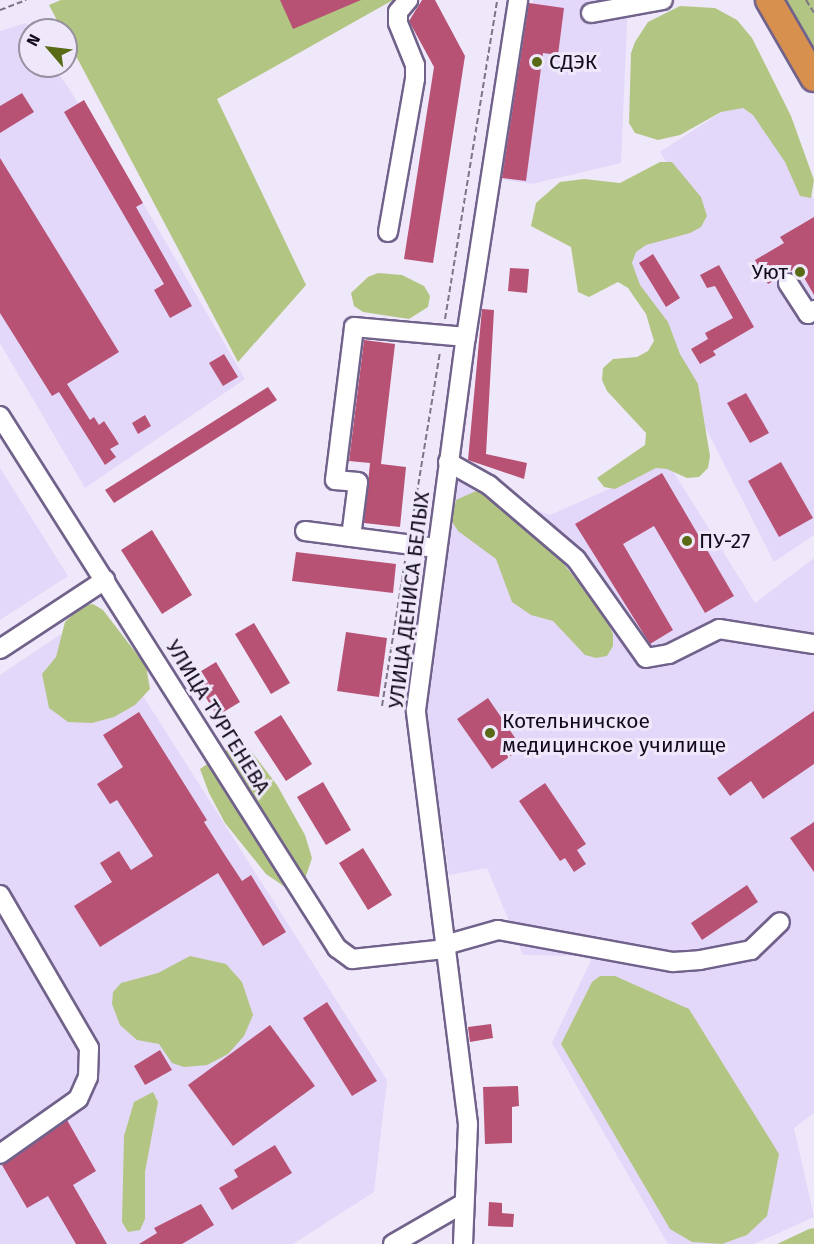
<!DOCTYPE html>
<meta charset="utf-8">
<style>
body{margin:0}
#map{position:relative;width:814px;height:1244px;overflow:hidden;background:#eee8fa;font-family:"Fira Sans",sans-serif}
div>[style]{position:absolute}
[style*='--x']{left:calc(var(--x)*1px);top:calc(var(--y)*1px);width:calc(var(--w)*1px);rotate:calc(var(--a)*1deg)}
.built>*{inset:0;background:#e3d8f9}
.green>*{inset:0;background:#b3c583}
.building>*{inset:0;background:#b85274}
.path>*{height:2px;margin-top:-1px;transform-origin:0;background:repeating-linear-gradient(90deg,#7c7686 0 6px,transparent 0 9px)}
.roads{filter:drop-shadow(2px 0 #71628b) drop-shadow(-2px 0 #71628b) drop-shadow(0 2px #71628b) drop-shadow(0 -2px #71628b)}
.minor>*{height:18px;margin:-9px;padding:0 9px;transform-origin:9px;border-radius:9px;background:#fff}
.highway>*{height:26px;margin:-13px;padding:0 13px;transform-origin:13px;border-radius:13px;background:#d8904e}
.dots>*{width:16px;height:16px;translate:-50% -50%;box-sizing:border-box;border:3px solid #eee8fa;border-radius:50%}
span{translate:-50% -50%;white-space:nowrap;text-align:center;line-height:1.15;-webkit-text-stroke:6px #eee8fa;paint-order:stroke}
.poi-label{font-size:21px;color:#110b1a}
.left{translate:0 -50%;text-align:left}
.right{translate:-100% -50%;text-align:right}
.street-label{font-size:21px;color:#110b1a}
.north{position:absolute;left:18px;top:18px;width:60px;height:60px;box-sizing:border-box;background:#eee8fa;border:2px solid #9690a0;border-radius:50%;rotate:298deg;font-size:16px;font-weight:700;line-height:24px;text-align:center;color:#110b1a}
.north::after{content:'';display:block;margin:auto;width:21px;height:27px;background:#586a15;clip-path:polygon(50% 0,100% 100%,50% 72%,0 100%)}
</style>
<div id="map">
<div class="built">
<i style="clip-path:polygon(533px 0,628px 0,621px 163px,532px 184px,499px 179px,523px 5px,532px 6px)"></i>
<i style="clip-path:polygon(26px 23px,31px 30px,30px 66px,54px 66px,143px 203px,245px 379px,85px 488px,0 343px,0 31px)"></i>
<i style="clip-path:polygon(756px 90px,814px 200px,814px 535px,774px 562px,619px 258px,698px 213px,660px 152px)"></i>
<i style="clip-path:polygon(668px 463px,755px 603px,814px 558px,814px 1113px,794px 1128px,814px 1217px,754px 1244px,668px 1244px,552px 1043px,593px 956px,523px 955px,487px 868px,449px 875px,426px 710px,453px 480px,550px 515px)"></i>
<i style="clip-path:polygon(0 468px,68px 576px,0 620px)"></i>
<i style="clip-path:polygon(91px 614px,387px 1080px,374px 1192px,293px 1244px,0 1244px,0 675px)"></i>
</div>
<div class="green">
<i style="clip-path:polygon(61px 0,393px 0,217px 99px,306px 285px,238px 362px,66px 37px,66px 30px,62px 30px,49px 5px)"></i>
<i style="clip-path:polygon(779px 0,814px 0,814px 64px)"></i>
<i style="clip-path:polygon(680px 6px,715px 8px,737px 20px,752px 38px,791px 116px,814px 180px,811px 198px,800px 196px,785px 162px,753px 115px,743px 108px,721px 112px,680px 135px,658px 140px,635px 133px,629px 123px,631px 53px,635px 42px,648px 22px)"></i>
<i style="clip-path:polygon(660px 162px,672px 162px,701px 197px,707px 216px,701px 227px,690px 233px,646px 245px,636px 252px,632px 263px,640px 285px,668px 322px,680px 354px,698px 384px,710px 456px,708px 468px,699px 477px,687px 478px,667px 469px,656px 468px,615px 489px,604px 487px,597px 478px,645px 445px,646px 433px,607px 391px,602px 380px,603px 368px,613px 359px,637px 357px,648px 351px,654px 341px,646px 314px,628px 288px,618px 282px,589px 297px,578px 292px,571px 247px,531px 226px,536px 203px,560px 182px,584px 179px,620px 183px)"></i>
<i style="clip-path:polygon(378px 273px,402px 275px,424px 286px,430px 296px,428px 307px,409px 319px,363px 312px,354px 306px,351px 293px,368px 277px)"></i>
<i style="clip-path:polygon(476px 491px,498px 500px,524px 524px,558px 557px,603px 613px,613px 634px,613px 646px,607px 656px,596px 658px,585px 655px,553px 621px,531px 615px,512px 602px,496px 559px,458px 531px,451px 520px,456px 500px)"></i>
<i style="clip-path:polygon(93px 604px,103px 610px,146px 666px,150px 689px,135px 705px,114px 717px,92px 723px,68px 722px,49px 708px,42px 674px,56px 657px,65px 622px,82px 606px)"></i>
<i style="clip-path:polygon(237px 743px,248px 747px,277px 785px,305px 835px,312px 858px,305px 879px,296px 887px,285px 887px,266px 874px,225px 823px,209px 793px,200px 769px)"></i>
<i style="clip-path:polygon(190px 956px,226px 964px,242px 982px,253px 1015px,244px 1036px,228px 1054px,207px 1065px,184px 1067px,172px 1063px,159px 1044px,137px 1040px,120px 1025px,112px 1004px,113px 992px,121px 983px,158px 973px)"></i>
<i style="clip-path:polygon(600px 976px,615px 976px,689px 1009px,779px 1154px,767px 1216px,747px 1235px,722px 1244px,692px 1242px,670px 1229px,561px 1044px,592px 982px)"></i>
<i style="clip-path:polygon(153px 1092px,158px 1102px,145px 1172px,145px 1219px,140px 1230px,128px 1232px,122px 1222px,124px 1136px,134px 1102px)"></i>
<i style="clip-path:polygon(814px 1228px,814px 1244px,777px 1244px,809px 1229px)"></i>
</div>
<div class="building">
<i style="clip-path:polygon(280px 0,361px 0,293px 29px)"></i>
<i style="clip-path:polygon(422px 0,435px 0,465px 56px,433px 263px,404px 259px,434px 67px,409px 21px)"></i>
<i style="clip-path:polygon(529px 3px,564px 8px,558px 55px,543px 53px,526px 181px,502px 178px)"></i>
<i style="clip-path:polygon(22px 93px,34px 112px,0 133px,0 106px)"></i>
<i style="clip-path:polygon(84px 100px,143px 203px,136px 207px,192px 306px,170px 318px,154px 290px,164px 284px,64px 112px)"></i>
<i style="clip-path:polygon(0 158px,119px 352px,67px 384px,90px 420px,94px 417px,99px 425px,104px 421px,119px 444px,110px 449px,116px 457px,105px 465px,59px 392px,52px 396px,0 313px)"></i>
<i style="clip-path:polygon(814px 217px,814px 295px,798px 267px,768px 284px,755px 260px,784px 243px,780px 237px)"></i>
<i style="clip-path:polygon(653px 254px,680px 298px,666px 307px,639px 263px)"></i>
<i style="clip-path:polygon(719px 265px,754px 327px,713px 351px,716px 355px,700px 364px,691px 349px,708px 339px,705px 333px,733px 318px,715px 286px,707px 288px,700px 275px)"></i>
<i style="clip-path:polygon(510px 268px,529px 269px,527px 293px,508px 291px)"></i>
<i style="clip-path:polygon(482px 309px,494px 310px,486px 454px,527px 463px,524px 479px,468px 460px)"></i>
<i style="clip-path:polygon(364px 340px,395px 344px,381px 464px,406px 467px,400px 527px,364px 523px,370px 463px,349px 461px)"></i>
<i style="clip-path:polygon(224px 354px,238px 377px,223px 386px,209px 363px)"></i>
<i style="clip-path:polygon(268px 387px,277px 400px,114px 503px,105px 490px)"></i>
<i style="clip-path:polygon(746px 393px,769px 433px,750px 443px,727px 403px)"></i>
<i style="clip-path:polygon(145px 415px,151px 426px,138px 434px,132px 423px)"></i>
<i style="clip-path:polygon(781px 462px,813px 518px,779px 537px,748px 481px)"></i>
<i style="clip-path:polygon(662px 473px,734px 596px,705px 613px,654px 526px,623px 544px,673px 630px,650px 644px,575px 524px)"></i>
<i style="clip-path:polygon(152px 530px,192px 595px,162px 614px,121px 550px)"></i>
<i style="clip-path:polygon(296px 552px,396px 564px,393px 593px,292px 581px)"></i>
<i style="clip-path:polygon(254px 623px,290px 683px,271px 694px,235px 634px)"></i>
<i style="clip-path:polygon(346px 632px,387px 638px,379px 697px,337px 691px)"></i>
<i style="clip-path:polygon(216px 662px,240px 702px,217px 716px,193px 676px)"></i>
<i style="clip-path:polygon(488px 698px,522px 748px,492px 769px,457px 719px)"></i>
<i style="clip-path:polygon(814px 711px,814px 764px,763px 799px,751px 781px,730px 796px,717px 778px)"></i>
<i style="clip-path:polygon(139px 712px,207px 820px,204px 822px,223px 852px,242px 881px,251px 875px,286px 932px,263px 946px,218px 873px,100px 947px,74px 906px,112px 882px,100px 863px,119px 851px,131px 870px,153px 856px,117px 800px,110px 804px,97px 784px,123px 767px,103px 735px)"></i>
<i style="clip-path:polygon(281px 715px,312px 764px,286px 781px,254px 732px)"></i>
<i style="clip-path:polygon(323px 782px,351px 830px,326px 845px,297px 797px)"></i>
<i style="clip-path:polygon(545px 783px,586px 844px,577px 850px,586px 864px,574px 872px,565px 858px,560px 861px,519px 801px)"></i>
<i style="clip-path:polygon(814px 822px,814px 872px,790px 838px)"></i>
<i style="clip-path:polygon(363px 848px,392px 895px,368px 910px,339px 863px)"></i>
<i style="clip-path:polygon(747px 885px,758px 902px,702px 940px,691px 923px)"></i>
<i style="clip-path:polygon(327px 1002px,377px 1081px,352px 1096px,303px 1018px)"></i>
<i style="clip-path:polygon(491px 1024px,493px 1038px,470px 1042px,468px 1027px)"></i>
<i style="clip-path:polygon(270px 1025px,315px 1086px,233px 1146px,188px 1085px)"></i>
<i style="clip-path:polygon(160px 1050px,172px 1070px,145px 1085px,134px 1066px)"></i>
<i style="clip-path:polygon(518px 1086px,519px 1106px,512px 1107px,512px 1143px,485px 1144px,483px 1087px)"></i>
<i style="clip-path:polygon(67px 1120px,96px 1171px,73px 1185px,107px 1244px,76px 1244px,48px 1196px,27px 1208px,2px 1165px)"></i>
<i style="clip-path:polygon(275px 1145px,292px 1173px,232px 1210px,219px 1188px,238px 1177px,234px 1170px)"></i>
<i style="clip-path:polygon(489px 1202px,502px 1203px,502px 1213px,514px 1214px,513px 1227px,488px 1226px)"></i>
<i style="clip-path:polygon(201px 1204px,214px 1225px,182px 1244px,139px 1244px,157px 1233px,154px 1228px)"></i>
</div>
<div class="path">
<i style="--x:806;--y:0;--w:15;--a:58"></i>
<i style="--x:0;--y:10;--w:28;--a:-21"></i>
<i style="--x:445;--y:319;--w:323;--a:-80.7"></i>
<i style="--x:411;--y:529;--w:180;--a:-80.7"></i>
<i style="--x:382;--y:706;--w:147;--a:-81"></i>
</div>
<div class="roads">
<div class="minor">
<i style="--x:591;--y:13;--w:73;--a:-10.2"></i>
<i style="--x:388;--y:232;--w:155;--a:-80"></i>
<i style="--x:415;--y:79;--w:14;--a:-90"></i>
<i style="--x:415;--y:65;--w:45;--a:-112"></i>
<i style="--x:398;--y:23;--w:11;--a:-90"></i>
<i style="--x:398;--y:12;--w:16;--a:-50"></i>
<i style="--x:788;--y:283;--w:37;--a:57"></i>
<i style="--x:808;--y:314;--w:7;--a:-34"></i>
<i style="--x:0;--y:416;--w:630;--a:57.65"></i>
<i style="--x:337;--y:948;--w:19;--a:36"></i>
<i style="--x:352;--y:959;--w:95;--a:-6.1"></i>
<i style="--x:448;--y:462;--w:47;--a:29.3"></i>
<i style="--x:489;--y:485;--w:114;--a:40.4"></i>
<i style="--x:576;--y:559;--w:121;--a:54.7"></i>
<i style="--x:646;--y:658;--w:23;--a:-10"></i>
<i style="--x:669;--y:654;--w:56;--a:-26.6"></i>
<i style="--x:719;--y:629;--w:96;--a:9"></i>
<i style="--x:305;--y:531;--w:132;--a:7.4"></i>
<i style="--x:351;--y:537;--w:55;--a:-82.7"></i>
<i style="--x:358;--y:482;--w:23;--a:-175"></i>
<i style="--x:335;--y:480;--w:154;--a:-82.9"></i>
<i style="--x:354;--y:327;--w:112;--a:5.1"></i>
<i style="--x:0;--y:649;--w:126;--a:-33.3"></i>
<i style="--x:0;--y:895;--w:177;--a:59.8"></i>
<i style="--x:89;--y:1048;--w:29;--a:92"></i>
<i style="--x:88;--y:1077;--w:24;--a:114"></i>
<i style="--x:78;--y:1099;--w:95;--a:144.8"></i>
<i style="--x:445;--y:945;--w:55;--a:-15.8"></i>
<i style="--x:498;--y:930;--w:178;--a:10.4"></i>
<i style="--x:673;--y:962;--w:27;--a:-4"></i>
<i style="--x:700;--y:960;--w:52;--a:-11.1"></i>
<i style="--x:751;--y:950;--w:40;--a:-44"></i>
<i style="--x:393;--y:1244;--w:82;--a:-30"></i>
<i style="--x:463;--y:1244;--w:120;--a:-87.6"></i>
<i style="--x:468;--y:1124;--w:417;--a:-97.2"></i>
<i style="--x:416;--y:710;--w:376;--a:-82.4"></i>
<i style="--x:466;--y:337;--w:341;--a:-81.2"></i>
</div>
<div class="highway">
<i style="--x:769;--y:0;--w:90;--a:60"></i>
</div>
</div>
<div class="dots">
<i style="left:537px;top:62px;background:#586a15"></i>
<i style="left:800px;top:272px;background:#586a15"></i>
<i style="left:687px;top:541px;background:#586a15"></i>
<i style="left:490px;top:733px;background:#586a15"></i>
</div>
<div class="poi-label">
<span class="left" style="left:549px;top:62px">СДЭК</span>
<span class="right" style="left:788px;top:272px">Уют</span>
<span class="left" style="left:699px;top:541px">ПУ-27</span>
<span class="left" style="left:502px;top:733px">Котельничское<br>медицинское училище</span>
</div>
<div class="street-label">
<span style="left:409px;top:600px;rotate:-83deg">УЛИЦА ДЕНИСА БЕЛЫХ</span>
<span style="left:218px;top:717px;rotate:58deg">УЛИЦА ТУРГЕНЕВА</span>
</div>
<div class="north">N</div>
</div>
